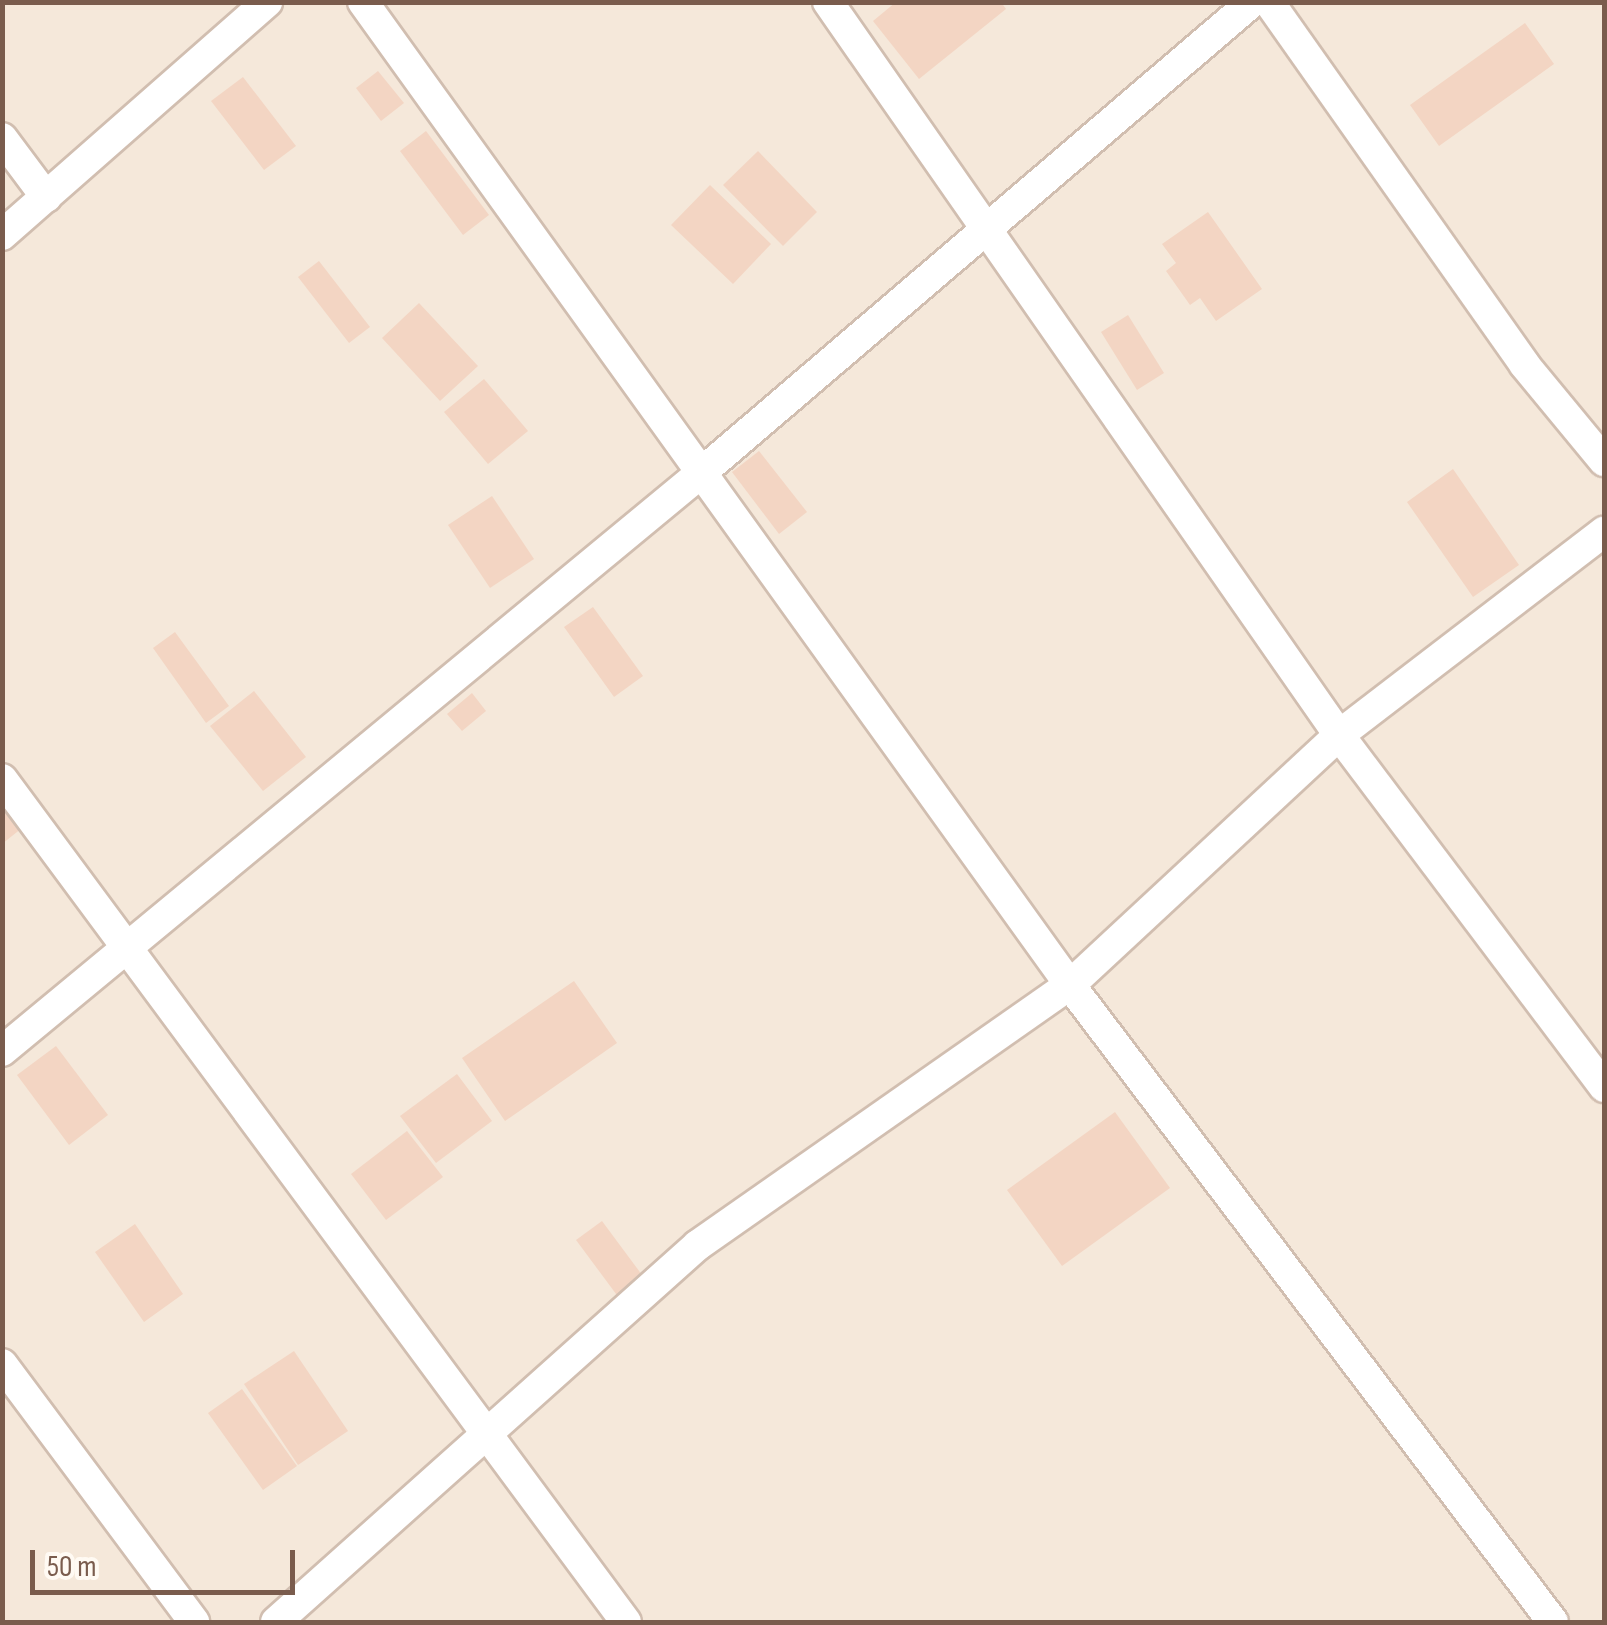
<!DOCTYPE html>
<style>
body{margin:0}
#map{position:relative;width:1607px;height:1625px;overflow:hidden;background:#fdf6ec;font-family:"Sofia Sans Condensed",sans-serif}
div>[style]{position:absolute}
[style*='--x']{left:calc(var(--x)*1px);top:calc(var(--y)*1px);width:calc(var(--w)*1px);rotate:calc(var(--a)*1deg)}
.residential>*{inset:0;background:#f5e8da}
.building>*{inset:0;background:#f3d5c3}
.roads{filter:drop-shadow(2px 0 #d1beb0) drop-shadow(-2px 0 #d1beb0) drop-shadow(0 2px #d1beb0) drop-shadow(0 -2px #d1beb0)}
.street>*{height:30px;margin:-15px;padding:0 15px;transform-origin:15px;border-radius:15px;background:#fff}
span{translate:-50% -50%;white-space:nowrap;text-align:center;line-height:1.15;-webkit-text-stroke:9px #fffaf3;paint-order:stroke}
.frame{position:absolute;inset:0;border:5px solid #7a5c4d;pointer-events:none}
.scale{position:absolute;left:30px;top:1550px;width:265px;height:45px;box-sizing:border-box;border:5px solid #7a5c4d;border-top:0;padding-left:12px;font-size:30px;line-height:35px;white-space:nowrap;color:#7a5c4d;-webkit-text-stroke:8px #fffaf3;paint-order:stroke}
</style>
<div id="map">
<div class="residential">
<i style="clip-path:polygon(3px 3px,1604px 3px,1604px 1622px,3px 1622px)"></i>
</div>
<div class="building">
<i style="clip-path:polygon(896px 2px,1001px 2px,1006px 9px,919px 79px,873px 21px)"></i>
<i style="clip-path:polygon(1525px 23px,1554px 64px,1439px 146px,1410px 105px)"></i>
<i style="clip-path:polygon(378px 71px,404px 103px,381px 121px,356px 88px)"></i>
<i style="clip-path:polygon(243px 77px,296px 146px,264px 170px,211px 101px)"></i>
<i style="clip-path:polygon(426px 131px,489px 215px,463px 235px,400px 151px)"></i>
<i style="clip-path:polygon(758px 151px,817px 212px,783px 246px,723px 185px)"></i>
<i style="clip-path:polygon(710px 185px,771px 244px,733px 284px,671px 225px)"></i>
<i style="clip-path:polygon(1208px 212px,1262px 289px,1216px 321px,1200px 298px,1190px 305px,1166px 271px,1176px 263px,1162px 244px)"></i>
<i style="clip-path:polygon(319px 261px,370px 327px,349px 343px,298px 277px)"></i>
<i style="clip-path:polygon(419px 303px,478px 366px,440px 401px,382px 338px)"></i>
<i style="clip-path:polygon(1128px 315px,1164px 373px,1137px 390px,1101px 332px)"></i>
<i style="clip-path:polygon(484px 379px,528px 431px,488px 464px,444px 412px)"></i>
<i style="clip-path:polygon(759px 451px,807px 512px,779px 534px,732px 472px)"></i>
<i style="clip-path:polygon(1453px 469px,1519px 565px,1473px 597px,1407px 502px)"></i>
<i style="clip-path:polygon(492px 496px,534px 559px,490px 588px,448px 525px)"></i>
<i style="clip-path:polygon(593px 607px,643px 676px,614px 697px,564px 627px)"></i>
<i style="clip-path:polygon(175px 632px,229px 706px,206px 723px,153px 648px)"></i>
<i style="clip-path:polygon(254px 691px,306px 757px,263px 791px,210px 726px)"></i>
<i style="clip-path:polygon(472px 693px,486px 711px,462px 731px,447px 714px)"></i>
<i style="clip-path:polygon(2px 805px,22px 828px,2px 844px)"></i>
<i style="clip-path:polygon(574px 981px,617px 1043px,505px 1121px,462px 1058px)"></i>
<i style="clip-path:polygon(56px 1046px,108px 1115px,69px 1145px,17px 1075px)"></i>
<i style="clip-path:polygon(457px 1074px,492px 1121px,436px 1163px,400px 1116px)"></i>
<i style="clip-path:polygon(1115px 1112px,1170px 1188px,1062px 1266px,1007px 1190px)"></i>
<i style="clip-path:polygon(407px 1131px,443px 1177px,386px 1220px,351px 1174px)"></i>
<i style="clip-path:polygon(602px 1221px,648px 1283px,622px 1302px,576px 1240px)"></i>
<i style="clip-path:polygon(135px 1224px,183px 1294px,144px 1322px,95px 1252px)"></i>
<i style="clip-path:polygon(294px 1351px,348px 1431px,298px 1465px,244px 1384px)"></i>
<i style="clip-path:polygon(242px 1389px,297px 1466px,263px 1490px,208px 1413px)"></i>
</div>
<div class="roads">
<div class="street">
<i style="--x:363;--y:2;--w:1211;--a:54.28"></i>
<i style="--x:1070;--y:985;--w:799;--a:52.83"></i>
<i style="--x:828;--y:2;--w:894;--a:55.12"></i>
<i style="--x:1339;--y:735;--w:441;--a:53"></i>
<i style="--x:1269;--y:2;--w:443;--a:54.8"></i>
<i style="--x:1524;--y:364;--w:126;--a:50.5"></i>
<i style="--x:2;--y:138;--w:74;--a:53.3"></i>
<i style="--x:2;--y:235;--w:353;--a:-41.3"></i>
<i style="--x:2;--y:779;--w:1049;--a:53.49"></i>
<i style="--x:2;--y:1051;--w:907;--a:-39.59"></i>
<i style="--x:701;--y:473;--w:725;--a:-40.52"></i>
<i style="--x:2;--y:1364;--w:322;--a:53.3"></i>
<i style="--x:276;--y:1622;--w:566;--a:-41.78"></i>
<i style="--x:698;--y:1245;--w:454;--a:-35"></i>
<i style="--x:1070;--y:985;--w:367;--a:-42.9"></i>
<i style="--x:1339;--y:735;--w:334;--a:-37.5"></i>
</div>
</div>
<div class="frame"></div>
<div class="scale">50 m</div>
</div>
